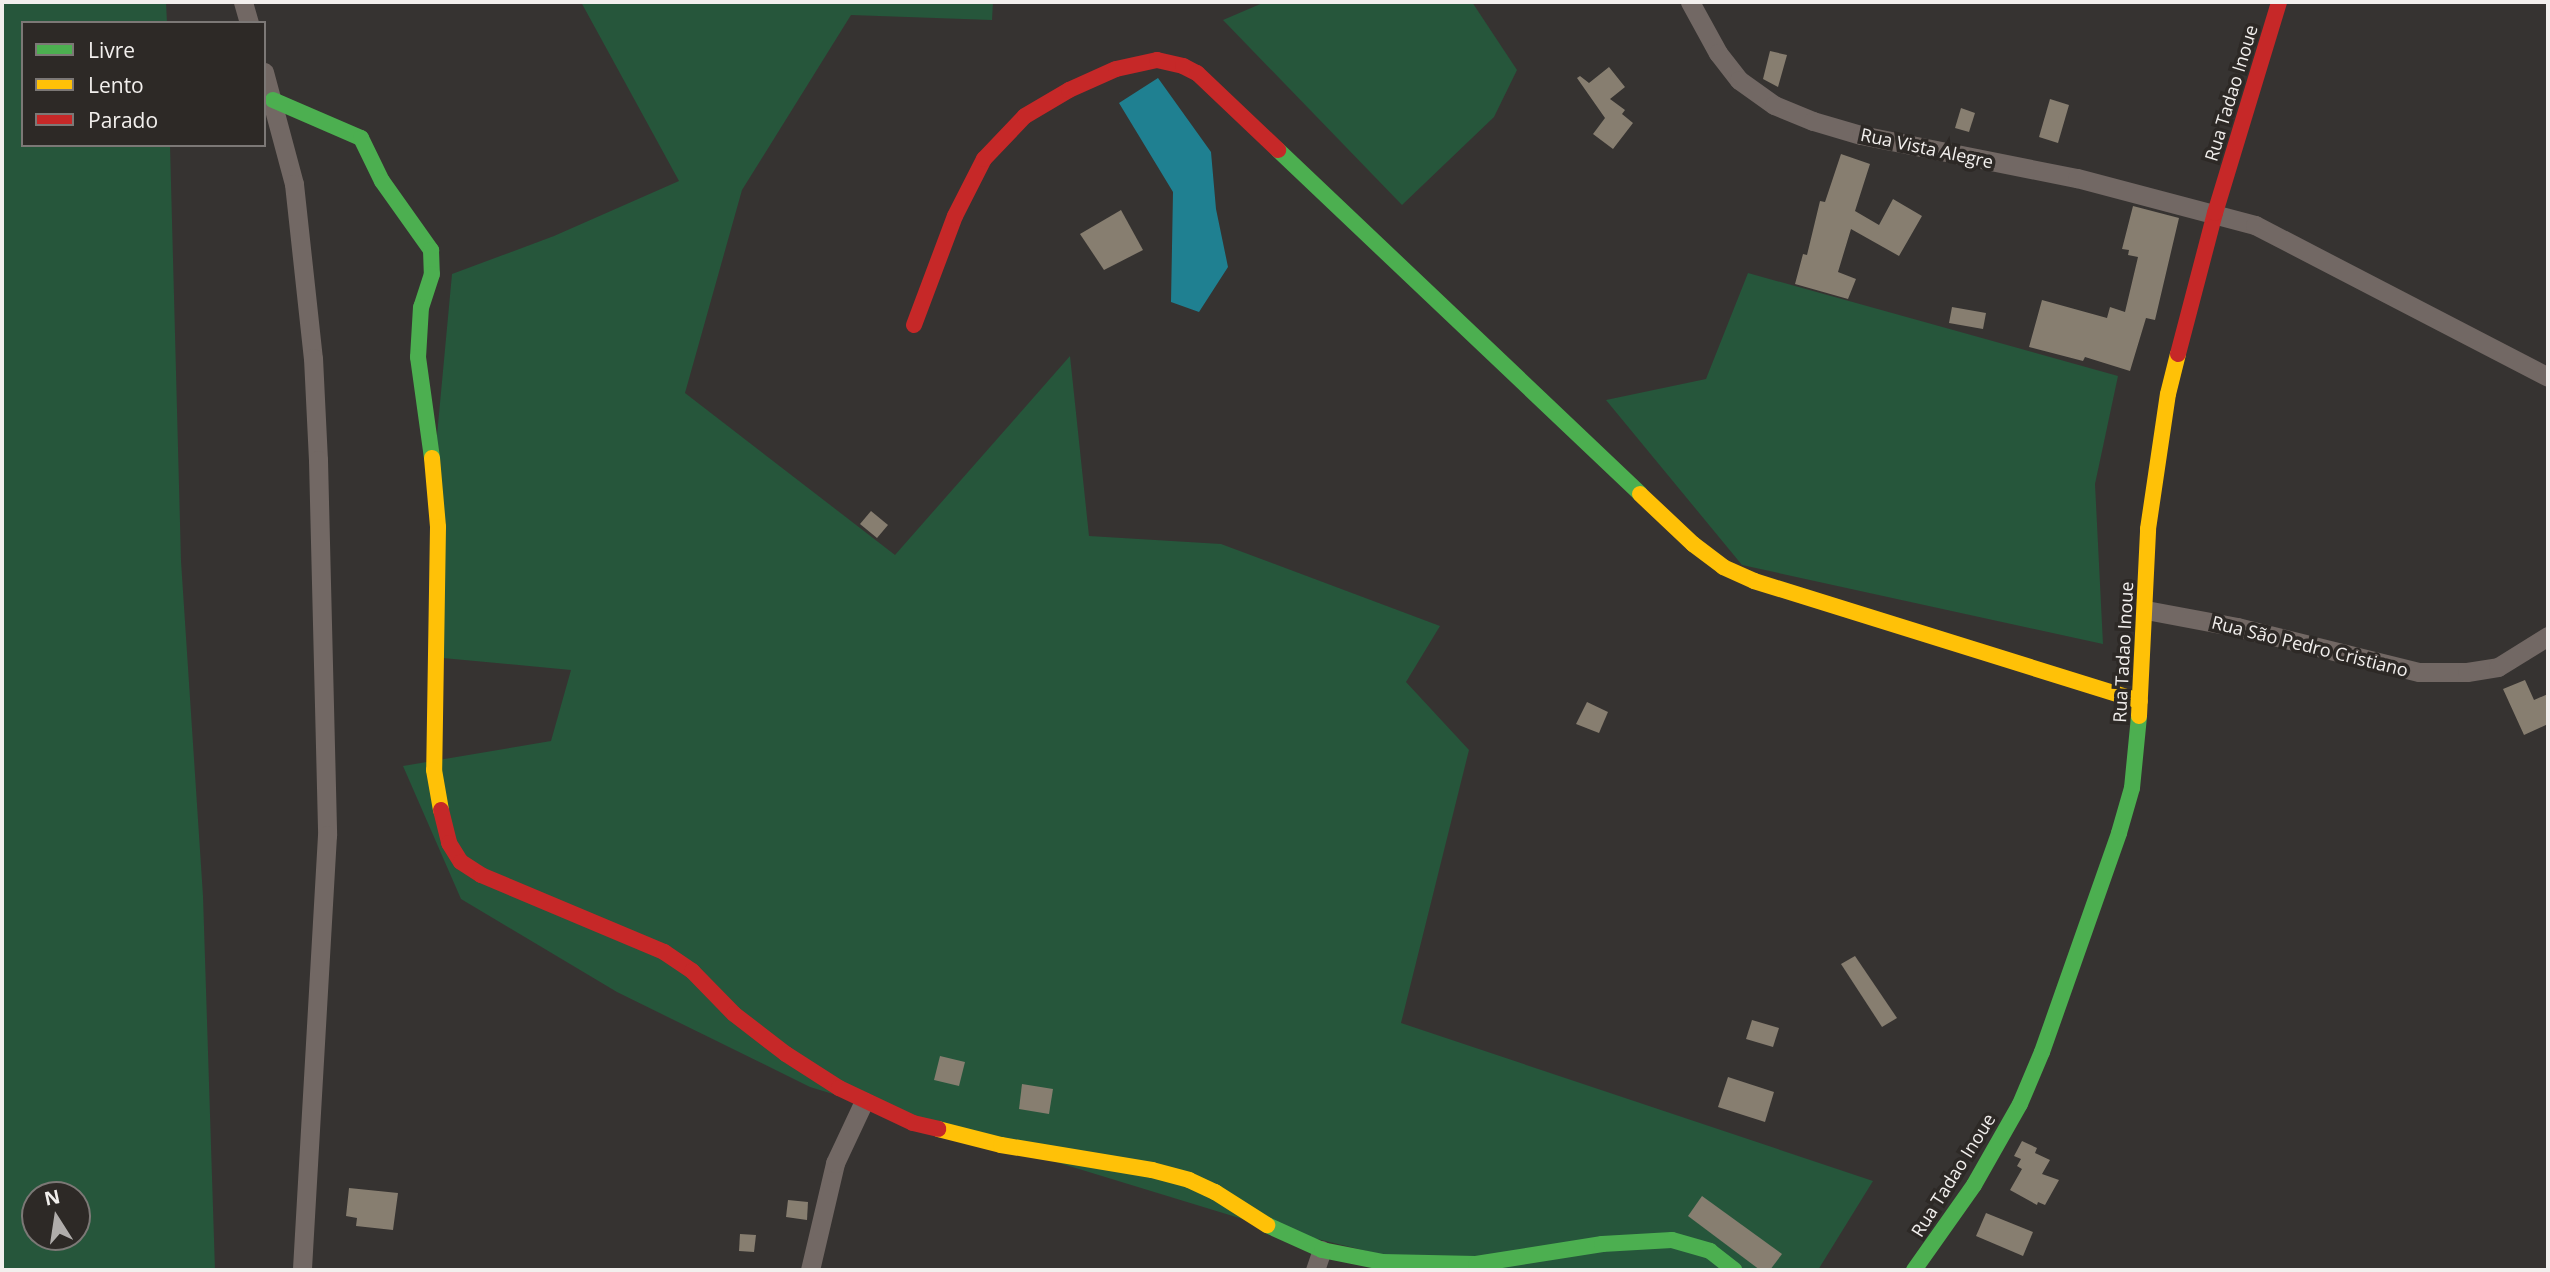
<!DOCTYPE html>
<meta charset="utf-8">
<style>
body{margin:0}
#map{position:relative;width:2550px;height:1272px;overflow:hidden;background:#363331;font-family:"Open Sans",sans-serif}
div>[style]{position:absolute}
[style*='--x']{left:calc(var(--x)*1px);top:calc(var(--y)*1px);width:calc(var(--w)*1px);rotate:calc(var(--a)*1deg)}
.green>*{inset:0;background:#26563b}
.water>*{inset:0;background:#1f8091}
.building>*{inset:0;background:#877e70}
.street>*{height:19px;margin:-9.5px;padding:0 9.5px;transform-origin:9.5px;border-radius:9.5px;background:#726864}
.fast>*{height:16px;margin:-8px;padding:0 8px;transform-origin:8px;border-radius:8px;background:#4caf50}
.slow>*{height:16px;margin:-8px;padding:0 8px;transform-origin:8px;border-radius:8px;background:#ffc107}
.jam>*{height:16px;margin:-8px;padding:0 8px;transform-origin:8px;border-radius:8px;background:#c62828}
span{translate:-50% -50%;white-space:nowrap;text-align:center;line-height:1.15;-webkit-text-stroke:7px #2d2926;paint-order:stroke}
.street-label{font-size:18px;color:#f2efed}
.frame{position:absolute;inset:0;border:4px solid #f2efed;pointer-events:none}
.legend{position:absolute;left:21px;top:21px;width:245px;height:126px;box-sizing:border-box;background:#2d2926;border:2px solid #7c7876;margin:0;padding:9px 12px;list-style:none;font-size:21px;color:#f2efed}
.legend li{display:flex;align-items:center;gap:14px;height:35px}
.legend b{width:35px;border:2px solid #7c7876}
.north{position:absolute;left:21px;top:1181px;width:70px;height:70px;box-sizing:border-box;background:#2d2926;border:2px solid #7c7876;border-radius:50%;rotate:348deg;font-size:19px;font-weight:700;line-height:28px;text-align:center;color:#f2efed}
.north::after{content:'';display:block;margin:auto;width:24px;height:32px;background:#b0adab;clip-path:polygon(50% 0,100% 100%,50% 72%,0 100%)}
</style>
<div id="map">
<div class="green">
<i style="clip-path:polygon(evenodd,2px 2px,166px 2px,167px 23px,23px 23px,23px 145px,170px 145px,181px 561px,203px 896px,215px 1270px,2px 1270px,2px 2px,35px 1195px,77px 1195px,77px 1237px,35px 1237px,35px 1195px)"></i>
<i style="clip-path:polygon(581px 2px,993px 2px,992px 20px,851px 15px,742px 190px,685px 393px,895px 555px,1070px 356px,1089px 536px,1221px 544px,1440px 626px,1406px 682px,1469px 750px,1401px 1023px,1873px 1181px,1818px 1270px,1445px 1270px,1272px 1228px,810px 1087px,617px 992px,461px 899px,403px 766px,551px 741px,571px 670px,432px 657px,436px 446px,452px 274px,554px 236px,679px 181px)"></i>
<i style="clip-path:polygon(1265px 2px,1472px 2px,1517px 70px,1494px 117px,1402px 205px,1223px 20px)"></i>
<i style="clip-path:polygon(1748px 273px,2118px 376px,2095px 484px,2103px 644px,1742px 565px,1606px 400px,1706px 379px)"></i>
</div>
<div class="water">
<i style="clip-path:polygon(1158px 78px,1211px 152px,1216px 209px,1228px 267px,1199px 312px,1171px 302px,1173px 192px,1119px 103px)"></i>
</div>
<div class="building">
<i style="clip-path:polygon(1770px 51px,1787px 55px,1778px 87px,1763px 79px)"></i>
<i style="clip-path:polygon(1609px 67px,1625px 87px,1610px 99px,1625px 110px,1622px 114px,1633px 123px,1613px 149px,1593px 134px,1605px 118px,1577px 78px,1580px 76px,1589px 83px)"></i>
<i style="clip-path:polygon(2050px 99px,2069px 105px,2058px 143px,2039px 137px)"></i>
<i style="clip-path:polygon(1961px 108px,1975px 113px,1969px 132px,1955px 128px)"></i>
<i style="clip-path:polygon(1841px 154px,1870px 164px,1855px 211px,1879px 225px,1893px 199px,1922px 216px,1899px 256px,1851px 229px,1838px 272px,1856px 279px,1848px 299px,1795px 284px,1803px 254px,1807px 255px,1820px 201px,1825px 202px)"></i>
<i style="clip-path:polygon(2133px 206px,2179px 218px,2155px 320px,2146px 318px,2130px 371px,2085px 357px,2083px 361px,2029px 347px,2042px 300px,2107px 318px,2110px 307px,2125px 312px,2138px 257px,2128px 255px,2129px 250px,2122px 249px)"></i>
<i style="clip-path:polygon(1121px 210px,1143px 250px,1104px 270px,1080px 234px)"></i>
<i style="clip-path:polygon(1952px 307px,1986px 313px,1983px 329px,1949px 323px)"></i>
<i style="clip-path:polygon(871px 511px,888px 525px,877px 538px,860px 524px)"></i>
<i style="clip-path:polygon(2525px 680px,2534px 700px,2548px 694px,2548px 724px,2524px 735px,2503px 689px)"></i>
<i style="clip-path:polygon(1587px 702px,1608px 712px,1599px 733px,1576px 724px)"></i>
<i style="clip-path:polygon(1855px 956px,1897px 1018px,1882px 1027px,1841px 964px)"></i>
<i style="clip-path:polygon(1752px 1020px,1779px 1028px,1773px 1047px,1746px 1039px)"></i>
<i style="clip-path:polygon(940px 1056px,965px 1062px,959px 1086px,934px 1080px)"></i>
<i style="clip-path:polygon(1728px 1077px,1774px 1092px,1765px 1122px,1718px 1107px)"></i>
<i style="clip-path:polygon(1022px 1084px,1053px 1089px,1049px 1114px,1019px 1109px)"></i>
<i style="clip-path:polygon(2022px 1141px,2037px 1148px,2035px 1153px,2050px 1160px,2042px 1174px,2059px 1180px,2045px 1205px,2038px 1202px,2037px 1205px,2010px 1190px,2022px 1169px,2017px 1166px,2021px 1159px,2014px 1156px)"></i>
<i style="clip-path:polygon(349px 1188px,398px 1193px,393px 1230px,356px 1226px,357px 1218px,346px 1216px)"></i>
<i style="clip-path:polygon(1702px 1196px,1782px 1254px,1770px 1270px,1760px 1270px,1688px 1216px)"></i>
<i style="clip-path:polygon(788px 1200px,808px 1202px,807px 1220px,786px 1217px)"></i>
<i style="clip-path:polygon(1986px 1213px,2033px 1232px,2023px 1256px,1976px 1236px)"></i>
<i style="clip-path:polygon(740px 1234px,756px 1235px,754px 1252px,739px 1251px)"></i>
</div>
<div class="street">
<i style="--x:243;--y:2;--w:22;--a:74"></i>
<i style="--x:1690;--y:2;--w:58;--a:61.2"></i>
<i style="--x:1718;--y:53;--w:34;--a:52"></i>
<i style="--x:1739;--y:80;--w:43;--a:35.5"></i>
<i style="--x:1774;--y:105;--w:42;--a:22.3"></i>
<i style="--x:1813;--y:121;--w:50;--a:16.3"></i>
<i style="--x:1861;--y:135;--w:220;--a:11.3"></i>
<i style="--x:2077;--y:178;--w:184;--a:14.8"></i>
<i style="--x:2255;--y:225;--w:330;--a:27.4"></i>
<i style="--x:264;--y:72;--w:116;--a:75"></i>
<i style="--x:294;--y:184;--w:175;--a:83.8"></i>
<i style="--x:313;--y:358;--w:102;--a:87.2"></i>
<i style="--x:318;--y:460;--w:375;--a:88.6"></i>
<i style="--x:327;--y:835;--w:436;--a:93.3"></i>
<i style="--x:2146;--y:610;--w:93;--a:10.6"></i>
<i style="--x:2237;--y:627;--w:187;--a:13.9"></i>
<i style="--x:2419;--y:672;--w:48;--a:0"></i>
<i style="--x:2467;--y:672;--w:31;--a:-9"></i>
<i style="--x:2498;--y:667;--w:59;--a:-31.8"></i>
<i style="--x:810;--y:1270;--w:110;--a:-76.8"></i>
<i style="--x:835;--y:1163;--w:68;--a:-64.9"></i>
<i style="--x:1315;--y:1270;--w:21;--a:-71"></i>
</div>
<div class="fast">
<i style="--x:273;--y:100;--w:96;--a:23.4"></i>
<i style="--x:361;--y:138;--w:48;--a:64"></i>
<i style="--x:382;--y:181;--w:85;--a:54.6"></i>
<i style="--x:431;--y:250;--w:24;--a:88"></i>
<i style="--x:432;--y:274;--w:35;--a:108"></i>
<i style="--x:421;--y:307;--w:50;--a:93.4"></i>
<i style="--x:418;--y:357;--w:102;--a:82.1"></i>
<i style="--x:1278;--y:150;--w:499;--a:43.5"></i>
<i style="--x:1267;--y:1225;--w:60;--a:24.4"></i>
<i style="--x:1322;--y:1250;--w:61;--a:11.3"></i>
<i style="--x:1382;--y:1262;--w:94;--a:1.2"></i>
<i style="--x:1476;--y:1264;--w:128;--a:-9"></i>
<i style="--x:1602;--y:1244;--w:70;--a:-3.3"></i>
<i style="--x:1672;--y:1240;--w:40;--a:16"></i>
<i style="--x:1710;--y:1251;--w:31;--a:38"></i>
<i style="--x:1914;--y:1270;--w:104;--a:-54.8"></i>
<i style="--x:1974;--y:1185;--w:93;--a:-60.4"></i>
<i style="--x:2020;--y:1104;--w:56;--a:-67.1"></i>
<i style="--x:2042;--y:1052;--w:232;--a:-70.6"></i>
<i style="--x:2119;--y:833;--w:47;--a:-73.9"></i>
<i style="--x:2132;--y:788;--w:72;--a:-84.4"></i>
</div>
<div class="slow">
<i style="--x:432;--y:458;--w:69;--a:85"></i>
<i style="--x:438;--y:527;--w:243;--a:90.9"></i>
<i style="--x:434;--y:770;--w:41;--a:80.1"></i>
<i style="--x:1640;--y:494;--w:73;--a:43.3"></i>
<i style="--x:1693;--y:544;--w:38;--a:37"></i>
<i style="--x:1723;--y:567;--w:34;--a:24"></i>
<i style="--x:1754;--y:581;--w:404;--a:17.3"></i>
<i style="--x:2139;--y:716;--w:187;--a:-87.2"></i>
<i style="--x:2148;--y:529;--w:136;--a:-81.6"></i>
<i style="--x:2168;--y:394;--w:41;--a:-76"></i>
<i style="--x:938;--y:1129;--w:65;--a:14.3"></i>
<i style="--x:1001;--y:1145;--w:153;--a:9.4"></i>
<i style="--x:1152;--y:1170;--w:38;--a:15"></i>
<i style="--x:1189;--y:1180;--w:29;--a:25"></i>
<i style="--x:1215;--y:1192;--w:62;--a:32.4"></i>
</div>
<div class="jam">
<i style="--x:914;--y:325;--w:116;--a:-69.4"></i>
<i style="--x:955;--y:216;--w:64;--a:-63"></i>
<i style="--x:984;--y:159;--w:59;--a:-46.4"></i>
<i style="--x:1025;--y:116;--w:51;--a:-30.6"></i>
<i style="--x:1069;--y:90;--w:51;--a:-24.1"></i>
<i style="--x:1116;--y:69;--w:42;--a:-12.4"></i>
<i style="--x:1157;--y:60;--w:27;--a:13"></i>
<i style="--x:1183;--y:66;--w:16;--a:27"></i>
<i style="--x:1197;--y:73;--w:112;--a:43.5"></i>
<i style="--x:2178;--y:354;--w:146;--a:-75.3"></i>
<i style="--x:2215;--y:213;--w:220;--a:-73.1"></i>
<i style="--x:441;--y:810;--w:34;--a:76"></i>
<i style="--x:449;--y:843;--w:22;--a:58"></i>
<i style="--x:461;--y:862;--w:24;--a:33"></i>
<i style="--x:481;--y:875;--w:199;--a:22.8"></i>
<i style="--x:664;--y:952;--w:34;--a:34"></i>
<i style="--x:692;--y:971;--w:60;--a:45.7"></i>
<i style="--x:734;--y:1014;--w:66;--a:37.6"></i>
<i style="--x:786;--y:1054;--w:63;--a:32.7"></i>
<i style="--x:839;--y:1088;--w:82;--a:25.3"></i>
<i style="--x:913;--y:1123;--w:26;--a:13"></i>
</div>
<div class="street-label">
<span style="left:2231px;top:93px;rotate:-73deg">Rua Tadao Inoue</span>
<span style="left:1927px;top:148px;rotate:12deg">Rua Vista Alegre</span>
<span style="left:2310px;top:646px;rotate:14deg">Rua São Pedro Cristiano</span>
<span style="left:2123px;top:652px;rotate:-87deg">Rua Tadao Inoue</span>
<span style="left:1953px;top:1175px;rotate:-58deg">Rua Tadao Inoue</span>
</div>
<div class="frame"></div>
<ul class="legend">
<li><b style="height:9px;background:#4caf50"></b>Livre</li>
<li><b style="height:9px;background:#ffc107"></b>Lento</li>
<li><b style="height:9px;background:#c62828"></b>Parado</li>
</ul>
<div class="north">N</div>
</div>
